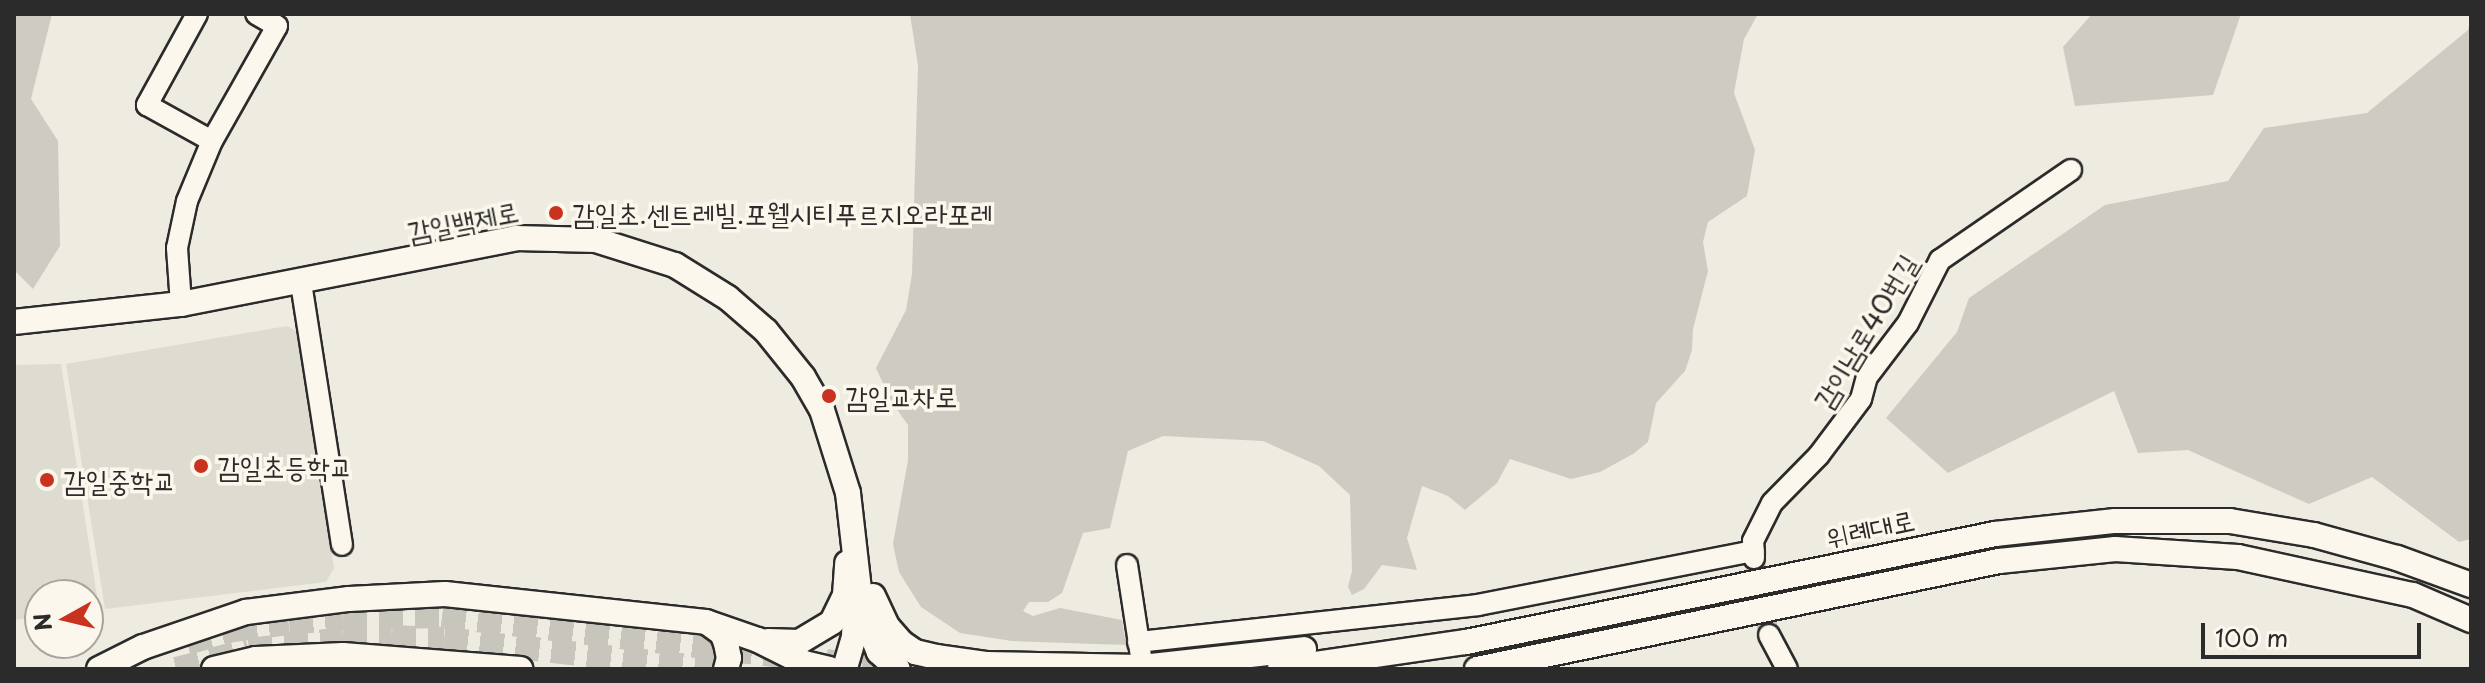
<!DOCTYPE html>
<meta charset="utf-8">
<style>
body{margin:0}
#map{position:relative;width:2485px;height:683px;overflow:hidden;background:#eeebe0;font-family:"Playpen Sans","Poor Story",sans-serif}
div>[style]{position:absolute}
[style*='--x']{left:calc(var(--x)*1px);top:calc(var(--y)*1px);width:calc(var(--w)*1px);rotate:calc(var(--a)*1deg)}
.built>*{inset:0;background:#dedbd1}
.green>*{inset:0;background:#cecbc2}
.minor-tunnel>*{height:20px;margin-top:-10px;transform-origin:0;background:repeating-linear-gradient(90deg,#c7c5bc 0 20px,transparent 0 30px)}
.major-tunnel>*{height:24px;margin-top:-12px;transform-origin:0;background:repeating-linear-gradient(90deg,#c7c5bc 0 24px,transparent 0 36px)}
.roads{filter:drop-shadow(2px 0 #2b2b2b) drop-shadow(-2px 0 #2b2b2b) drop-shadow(0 2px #2b2b2b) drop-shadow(0 -2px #2b2b2b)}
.minor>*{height:20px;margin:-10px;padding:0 10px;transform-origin:10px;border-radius:10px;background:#fbf7ec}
.major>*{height:24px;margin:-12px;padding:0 12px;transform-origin:12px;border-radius:12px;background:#fbf7ec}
.dots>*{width:22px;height:22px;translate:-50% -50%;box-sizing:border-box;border:4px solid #fbf7ec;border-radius:50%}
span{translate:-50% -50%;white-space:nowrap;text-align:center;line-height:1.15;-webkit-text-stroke:7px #fbf7ec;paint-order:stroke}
.poi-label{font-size:28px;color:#2b2b2b}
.left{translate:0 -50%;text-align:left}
.street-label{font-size:28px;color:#2b2b2b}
.frame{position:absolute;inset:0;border:16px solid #2b2b2b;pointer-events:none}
.north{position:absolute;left:24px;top:579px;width:80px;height:80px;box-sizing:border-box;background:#fbf7ec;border:2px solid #a8a59f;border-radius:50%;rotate:262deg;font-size:22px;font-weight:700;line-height:32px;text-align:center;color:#2b2b2b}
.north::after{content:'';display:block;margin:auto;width:28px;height:36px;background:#c8321e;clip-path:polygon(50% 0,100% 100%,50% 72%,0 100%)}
.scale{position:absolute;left:2201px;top:623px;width:220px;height:36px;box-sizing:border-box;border:4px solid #2b2b2b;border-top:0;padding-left:10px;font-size:24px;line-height:28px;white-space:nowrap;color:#2b2b2b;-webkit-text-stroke:6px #fbf7ec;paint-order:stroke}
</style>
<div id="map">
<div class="built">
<i style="clip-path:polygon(287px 326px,300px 333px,334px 568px,326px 582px,105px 609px,66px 364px)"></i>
<i style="clip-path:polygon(61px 364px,99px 609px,88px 610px,88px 595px,40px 595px,40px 617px,14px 620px,14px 365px)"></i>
</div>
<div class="green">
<i style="clip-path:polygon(14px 14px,52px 14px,31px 99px,58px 141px,60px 246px,33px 289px,14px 270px)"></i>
<i style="clip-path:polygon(910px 14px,1758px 14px,1744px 39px,1734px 93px,1755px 150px,1747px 196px,1708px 222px,1703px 242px,1708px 271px,1693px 329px,1692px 350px,1685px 371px,1656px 403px,1648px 442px,1633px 454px,1600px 472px,1571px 479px,1510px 459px,1497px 483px,1465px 510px,1448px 496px,1422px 486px,1407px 538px,1417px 570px,1382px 565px,1364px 589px,1352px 595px,1348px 587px,1352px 571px,1350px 495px,1319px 466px,1263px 441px,1163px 436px,1128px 451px,1110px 528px,1083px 533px,1062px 593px,1048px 602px,1029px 602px,1023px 611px,1033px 616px,1060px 608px,1122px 620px,1126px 645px,1012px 641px,960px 633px,921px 607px,899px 572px,893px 544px,908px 460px,908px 425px,891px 401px,876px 368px,906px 310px,912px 274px,918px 66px)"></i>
<i style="clip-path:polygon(2092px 14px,2241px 14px,2213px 95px,2075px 106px,2063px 47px)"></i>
<i style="clip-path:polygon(2471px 17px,2471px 539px,2459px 542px,2372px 477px,2309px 504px,2188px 450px,2138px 453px,2114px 391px,1948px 473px,1886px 418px,1957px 332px,1969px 298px,2105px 205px,2228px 181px,2264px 128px,2367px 113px,2468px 30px)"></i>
</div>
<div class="minor-tunnel">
<i style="--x:1754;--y:558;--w:78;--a:79"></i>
</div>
<div class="major-tunnel">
<i style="--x:187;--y:643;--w:48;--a:-15.8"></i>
<i style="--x:233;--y:630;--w:56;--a:-7.1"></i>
<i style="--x:289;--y:623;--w:54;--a:-5.3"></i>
<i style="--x:343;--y:618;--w:99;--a:-1.2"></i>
<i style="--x:442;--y:616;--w:349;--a:6.7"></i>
<i style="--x:826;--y:661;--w:62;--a:7.5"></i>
<i style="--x:176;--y:669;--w:75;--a:-14.6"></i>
<i style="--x:249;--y:650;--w:95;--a:-6.7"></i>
<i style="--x:343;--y:639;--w:49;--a:-2.3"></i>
<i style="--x:392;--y:637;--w:52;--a:2.2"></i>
<i style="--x:444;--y:639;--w:275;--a:6.3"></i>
</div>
<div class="roads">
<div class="minor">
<i style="--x:197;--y:14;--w:104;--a:118.8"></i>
<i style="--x:147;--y:105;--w:74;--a:29"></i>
<i style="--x:301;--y:283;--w:265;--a:81.1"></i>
<i style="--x:181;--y:304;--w:56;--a:-94.1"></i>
<i style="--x:177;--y:248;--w:48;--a:-78"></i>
<i style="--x:187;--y:201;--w:65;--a:-67.4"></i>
<i style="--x:212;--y:141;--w:132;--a:-60.5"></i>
<i style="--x:277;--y:26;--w:24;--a:-150"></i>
<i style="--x:1754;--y:558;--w:17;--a:-93"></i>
<i style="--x:1753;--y:541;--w:42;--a:-63.4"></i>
<i style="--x:1772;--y:503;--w:67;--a:-45.6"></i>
<i style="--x:1819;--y:455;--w:70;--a:-53.1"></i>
<i style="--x:1861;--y:399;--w:23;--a:-75"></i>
<i style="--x:1867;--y:377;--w:68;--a:-52.8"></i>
<i style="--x:1908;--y:323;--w:71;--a:-63.1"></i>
<i style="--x:1940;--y:260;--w:159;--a:-34.5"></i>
<i style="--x:1127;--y:565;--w:92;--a:81.3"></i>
<i style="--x:1769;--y:635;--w:38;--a:62"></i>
<i style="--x:1138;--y:642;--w:342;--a:-6.2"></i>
<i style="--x:1478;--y:605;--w:281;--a:-11.1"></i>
</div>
<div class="major">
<i style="--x:14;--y:322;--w:168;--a:-6.2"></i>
<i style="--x:181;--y:304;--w:341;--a:-11.1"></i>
<i style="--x:516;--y:238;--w:80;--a:1.4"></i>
<i style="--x:596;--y:240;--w:83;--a:17.6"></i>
<i style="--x:675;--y:265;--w:62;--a:31.9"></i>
<i style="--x:728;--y:298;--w:50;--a:41"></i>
<i style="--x:766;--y:331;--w:59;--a:51.2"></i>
<i style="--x:803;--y:377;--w:38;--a:60"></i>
<i style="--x:822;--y:410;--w:87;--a:72.6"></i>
<i style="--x:848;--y:493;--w:97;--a:83.5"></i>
<i style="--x:859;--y:589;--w:48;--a:74.2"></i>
<i style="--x:872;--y:635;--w:18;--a:68"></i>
<i style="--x:879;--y:652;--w:25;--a:42"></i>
<i style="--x:873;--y:596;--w:33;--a:65"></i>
<i style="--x:887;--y:626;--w:23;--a:49"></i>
<i style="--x:902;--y:643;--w:16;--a:35"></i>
<i style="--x:915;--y:652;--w:22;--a:13"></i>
<i style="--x:936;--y:657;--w:50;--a:8"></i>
<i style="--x:986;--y:664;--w:156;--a:1.1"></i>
<i style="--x:1142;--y:667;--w:163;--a:-6.3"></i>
<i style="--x:708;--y:623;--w:17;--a:36"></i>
<i style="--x:722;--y:633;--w:11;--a:68"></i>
<i style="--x:726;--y:643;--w:15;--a:79"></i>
<i style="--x:729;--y:658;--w:11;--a:105"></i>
<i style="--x:768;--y:641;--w:31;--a:2"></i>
<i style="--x:799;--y:642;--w:39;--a:-31"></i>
<i style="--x:832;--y:622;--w:30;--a:-64"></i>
<i style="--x:845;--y:595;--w:32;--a:-86"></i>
<i style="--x:845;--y:668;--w:32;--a:-74"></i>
<i style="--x:854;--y:637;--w:33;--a:-88"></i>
<i style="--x:99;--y:669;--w:49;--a:-26.6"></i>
<i style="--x:143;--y:647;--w:109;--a:-18.8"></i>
<i style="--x:246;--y:612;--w:104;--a:-7.2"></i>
<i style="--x:349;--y:599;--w:96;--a:-3"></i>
<i style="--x:445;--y:594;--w:262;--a:6.1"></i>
<i style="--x:706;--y:622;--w:55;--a:19.1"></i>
<i style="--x:758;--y:640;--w:51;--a:26.6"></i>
<i style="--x:804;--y:663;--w:26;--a:13"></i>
<i style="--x:214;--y:669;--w:43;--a:-13.4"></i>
<i style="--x:256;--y:659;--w:87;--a:-2.6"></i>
<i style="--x:343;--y:655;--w:178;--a:4.5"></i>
<i style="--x:1280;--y:669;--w:188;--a:-8.3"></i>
<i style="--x:1466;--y:642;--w:540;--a:-11.54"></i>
<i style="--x:1995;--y:534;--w:121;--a:-6.2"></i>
<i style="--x:2115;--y:521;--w:115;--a:0"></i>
<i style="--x:2230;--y:521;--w:85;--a:9.5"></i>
<i style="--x:2314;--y:535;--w:86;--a:15.5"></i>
<i style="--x:2397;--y:558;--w:79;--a:20"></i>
<i style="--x:1477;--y:669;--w:533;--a:-11.69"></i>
<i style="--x:1999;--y:561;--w:117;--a:-5.9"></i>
<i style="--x:2115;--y:549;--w:123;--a:3.7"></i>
<i style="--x:2238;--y:557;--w:179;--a:12.3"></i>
<i style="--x:2413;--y:595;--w:63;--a:23.3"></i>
</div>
</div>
<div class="dots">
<i style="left:556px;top:213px;background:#c8321e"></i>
<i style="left:829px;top:396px;background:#c8321e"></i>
<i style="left:201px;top:466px;background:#c8321e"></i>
<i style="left:47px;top:480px;background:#c8321e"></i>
</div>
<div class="poi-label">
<span class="left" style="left:572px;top:213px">감일초.센트레빌.포웰시티푸르지오라포레</span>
<span class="left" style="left:845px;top:396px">감일교차로</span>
<span class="left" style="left:217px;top:466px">감일초등학교</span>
<span class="left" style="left:63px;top:480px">감일중학교</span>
</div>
<div class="street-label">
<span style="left:463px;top:221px;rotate:-11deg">감일백제로</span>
<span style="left:1865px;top:331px;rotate:-59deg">감이남로40번길</span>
<span style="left:1870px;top:528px;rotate:-12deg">위례대로</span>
</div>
<div class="frame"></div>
<div class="north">N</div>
<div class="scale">100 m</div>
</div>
